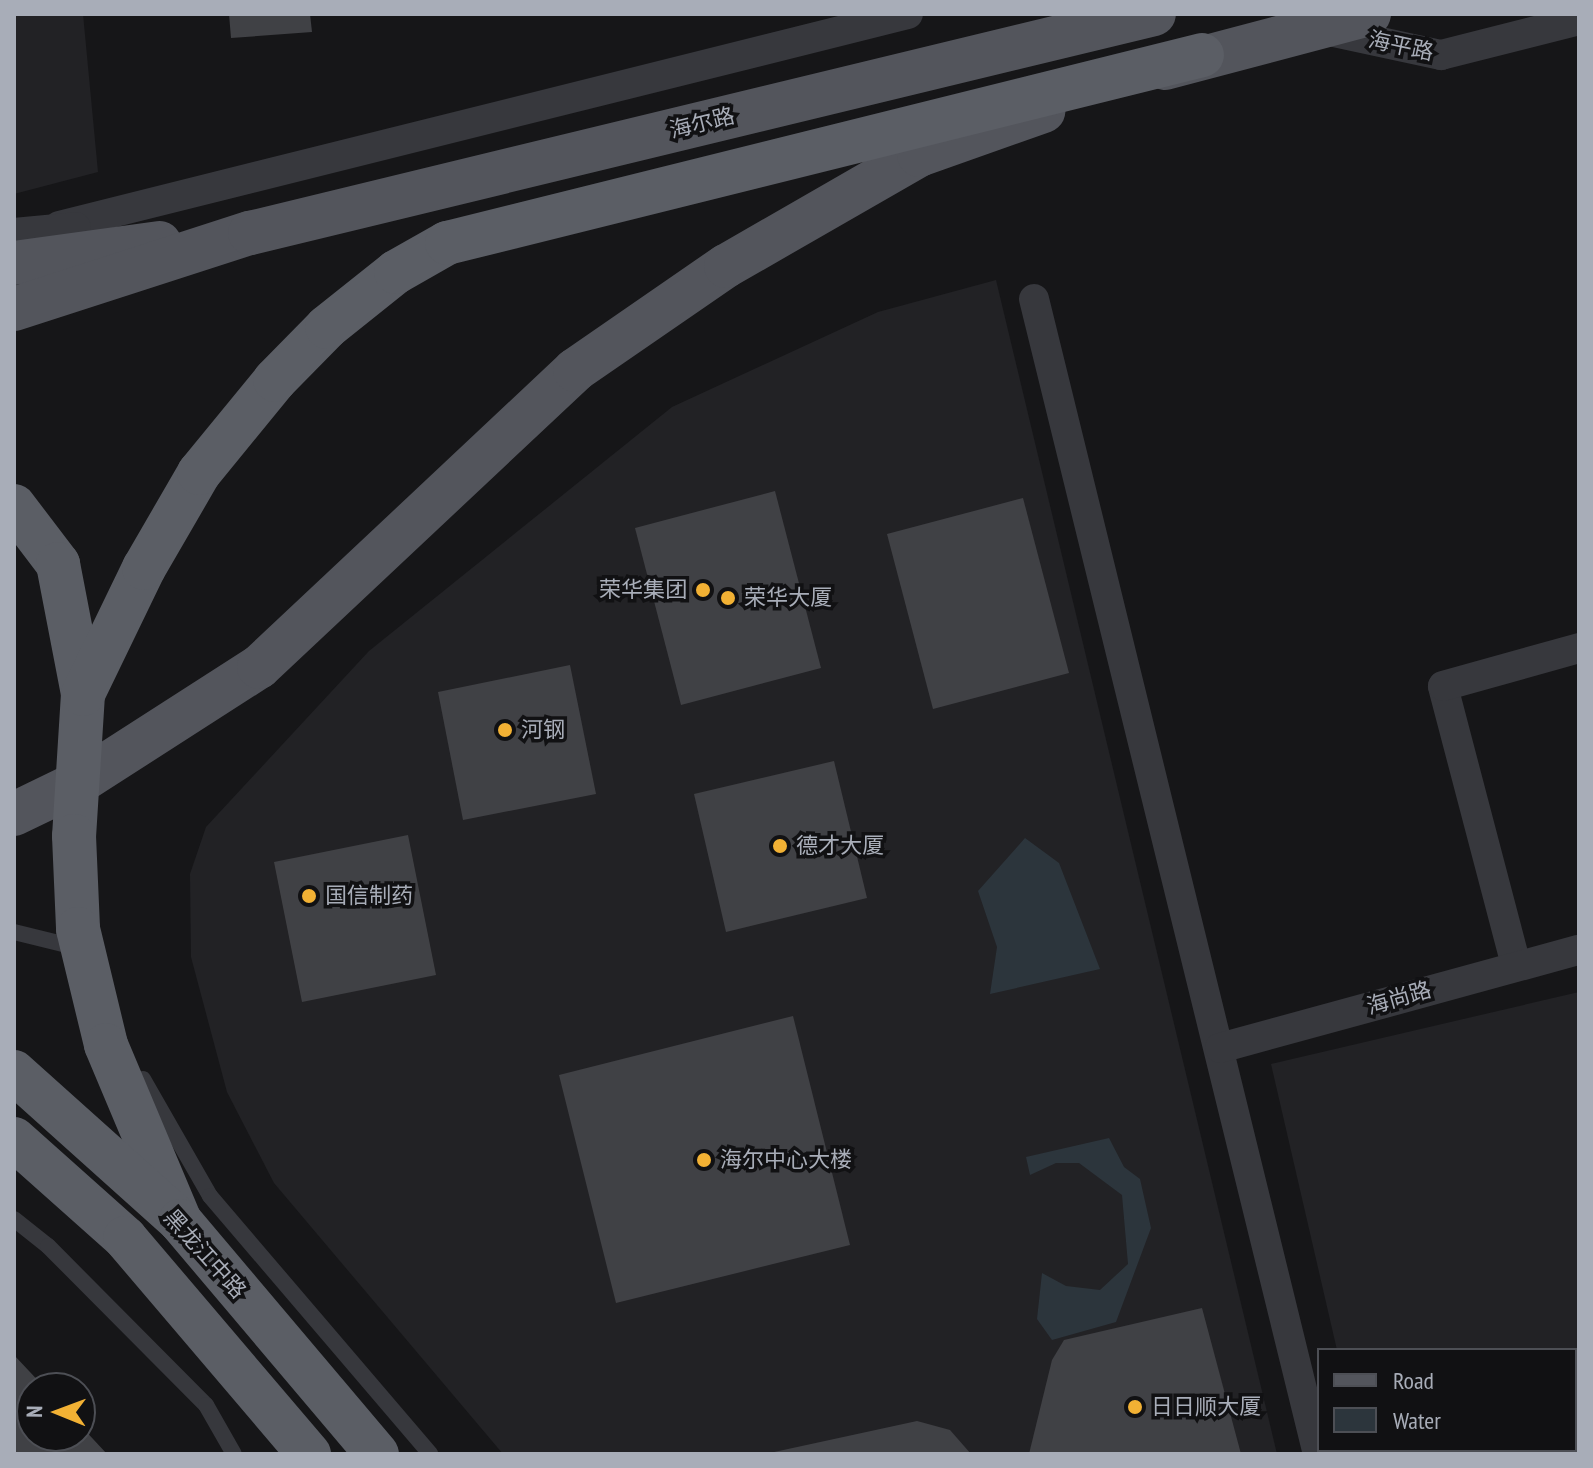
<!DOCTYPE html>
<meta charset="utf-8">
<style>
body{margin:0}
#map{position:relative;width:1593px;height:1468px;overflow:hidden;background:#161618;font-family:"PT Sans Narrow","Noto Sans SC",sans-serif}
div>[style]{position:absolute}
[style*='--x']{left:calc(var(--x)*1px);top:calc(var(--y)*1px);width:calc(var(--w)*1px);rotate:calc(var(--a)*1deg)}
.built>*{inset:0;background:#222225}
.water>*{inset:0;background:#2c353c}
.building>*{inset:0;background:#404145}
.service>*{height:16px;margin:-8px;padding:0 8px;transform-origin:8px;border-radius:8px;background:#37383d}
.minor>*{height:30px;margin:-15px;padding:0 15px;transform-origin:15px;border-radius:15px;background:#37383d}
.primary>*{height:44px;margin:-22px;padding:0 22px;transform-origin:22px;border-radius:22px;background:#53555c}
.trunk>*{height:44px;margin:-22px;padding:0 22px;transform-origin:22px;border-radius:22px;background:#5b5e65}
.dots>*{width:22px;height:22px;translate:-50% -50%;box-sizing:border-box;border:4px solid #111113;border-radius:50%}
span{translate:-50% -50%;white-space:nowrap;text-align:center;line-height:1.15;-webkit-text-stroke:7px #111113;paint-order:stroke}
.street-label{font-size:22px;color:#a8adb8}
.poi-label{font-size:22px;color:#a8adb8}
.right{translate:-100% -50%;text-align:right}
.left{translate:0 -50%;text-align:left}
.frame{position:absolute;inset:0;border:16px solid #a8adb8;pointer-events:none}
.legend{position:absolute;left:1317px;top:1348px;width:260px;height:104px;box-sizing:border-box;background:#111113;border:2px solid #4d4f55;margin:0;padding:10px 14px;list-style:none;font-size:24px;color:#a8adb8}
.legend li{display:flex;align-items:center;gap:16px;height:40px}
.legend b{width:40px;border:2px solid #4d4f55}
.north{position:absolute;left:16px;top:1372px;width:80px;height:80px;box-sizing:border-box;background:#111113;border:2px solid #4d4f55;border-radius:50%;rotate:271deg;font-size:22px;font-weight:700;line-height:32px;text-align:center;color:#a8adb8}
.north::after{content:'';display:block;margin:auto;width:28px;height:36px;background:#f2b134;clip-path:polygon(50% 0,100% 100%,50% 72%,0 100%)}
</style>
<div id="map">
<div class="built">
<i style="clip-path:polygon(14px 14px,83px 14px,98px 172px,14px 194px)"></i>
<i style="clip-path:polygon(996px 280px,1277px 1454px,503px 1454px,274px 1183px,227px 1092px,191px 957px,190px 874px,206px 827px,369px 651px,672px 407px,878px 312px)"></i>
<i style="clip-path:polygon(1579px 992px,1579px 1454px,1361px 1454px,1360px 1450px,1575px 1450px,1575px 1350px,1337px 1350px,1271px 1064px)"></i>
</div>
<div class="water">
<i style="clip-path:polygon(1025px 838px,1059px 863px,1100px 969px,990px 994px,997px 947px,978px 891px)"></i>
<i style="clip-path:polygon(1109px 1138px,1124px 1167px,1140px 1179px,1151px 1228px,1116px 1322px,1052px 1340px,1037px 1319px,1042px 1273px,1066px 1286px,1100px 1290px,1128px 1264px,1122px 1195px,1079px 1163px,1056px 1163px,1030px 1175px,1026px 1157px)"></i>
</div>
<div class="building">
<i style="clip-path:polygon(229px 14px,310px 14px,312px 32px,231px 38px)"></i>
<i style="clip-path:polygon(775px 491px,821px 668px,681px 705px,635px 528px)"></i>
<i style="clip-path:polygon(1023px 498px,1069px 673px,933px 709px,887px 534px)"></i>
<i style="clip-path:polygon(570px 665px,596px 794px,463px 820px,438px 692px)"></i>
<i style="clip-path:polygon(834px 761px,867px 898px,726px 932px,694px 794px)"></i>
<i style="clip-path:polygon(408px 835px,436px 975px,302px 1002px,274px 862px)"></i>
<i style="clip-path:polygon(793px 1016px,850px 1245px,616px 1303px,559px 1075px)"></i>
<i style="clip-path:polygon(1202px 1308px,1241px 1454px,1029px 1454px,1052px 1360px,1064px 1340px)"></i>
<i style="clip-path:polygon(14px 1355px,45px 1388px,32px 1388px,32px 1436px,80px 1436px,80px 1425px,107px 1454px,14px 1454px)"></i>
<i style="clip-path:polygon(917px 1421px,950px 1430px,971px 1454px,765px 1454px)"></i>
</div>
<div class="service">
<i style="--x:14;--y:932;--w:67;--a:13.8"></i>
<i style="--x:143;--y:1079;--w:135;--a:60.2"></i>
<i style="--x:210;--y:1196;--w:339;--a:49.5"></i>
<i style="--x:14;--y:1219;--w:43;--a:38.5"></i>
<i style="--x:48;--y:1246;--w:224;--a:45.2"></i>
<i style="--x:206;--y:1405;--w:56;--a:60.3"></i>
</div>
<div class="minor">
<i style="--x:1325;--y:30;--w:119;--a:12.2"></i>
<i style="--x:1441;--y:55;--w:142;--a:-14.2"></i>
<i style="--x:59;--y:226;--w:875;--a:-14.02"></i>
<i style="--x:14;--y:233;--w:62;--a:-5.5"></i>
<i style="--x:1034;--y:299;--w:1189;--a:76.19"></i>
<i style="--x:1516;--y:965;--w:288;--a:-104.7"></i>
<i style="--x:1443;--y:686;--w:141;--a:-15.6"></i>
<i style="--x:1220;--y:1048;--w:372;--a:-15.3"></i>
</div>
<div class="primary">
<i style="--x:1165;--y:68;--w:211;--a:-14.8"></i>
<i style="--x:14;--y:263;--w:147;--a:-7.8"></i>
<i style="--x:14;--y:309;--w:248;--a:-17.9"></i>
<i style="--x:250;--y:233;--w:930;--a:-13.62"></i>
<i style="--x:14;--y:814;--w:71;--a:-25.8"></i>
<i style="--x:78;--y:783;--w:215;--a:-32.7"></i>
<i style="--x:259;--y:667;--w:434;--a:-43.2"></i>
<i style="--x:575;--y:370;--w:183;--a:-34.6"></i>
<i style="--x:726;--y:266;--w:223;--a:-29.9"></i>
<i style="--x:919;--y:155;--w:132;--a:-19.5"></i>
</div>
<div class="trunk">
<i style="--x:14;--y:506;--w:73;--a:52.8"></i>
<i style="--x:58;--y:564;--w:132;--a:79.1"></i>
<i style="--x:83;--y:694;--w:142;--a:93.6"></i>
<i style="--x:74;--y:836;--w:93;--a:87.5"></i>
<i style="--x:78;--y:929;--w:119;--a:76.4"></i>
<i style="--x:106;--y:1045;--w:191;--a:67.2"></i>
<i style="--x:83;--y:694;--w:140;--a:-64.2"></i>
<i style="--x:144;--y:568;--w:110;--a:-59.9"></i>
<i style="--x:199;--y:473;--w:120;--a:-50.7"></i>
<i style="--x:275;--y:380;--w:74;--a:-45.5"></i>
<i style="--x:327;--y:327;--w:88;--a:-38.6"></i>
<i style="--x:396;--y:272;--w:59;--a:-29.6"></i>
<i style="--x:447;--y:243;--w:778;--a:-13.98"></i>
<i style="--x:14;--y:1072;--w:223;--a:41.9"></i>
<i style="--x:180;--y:1221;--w:305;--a:49.8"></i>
<i style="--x:14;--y:1139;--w:149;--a:41.7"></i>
<i style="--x:125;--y:1238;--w:284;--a:49.6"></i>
</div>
<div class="dots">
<i style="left:703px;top:590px;background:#f2b134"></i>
<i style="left:728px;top:598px;background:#f2b134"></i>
<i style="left:505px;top:730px;background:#f2b134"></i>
<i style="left:780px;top:846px;background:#f2b134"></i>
<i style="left:309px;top:896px;background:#f2b134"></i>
<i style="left:704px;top:1160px;background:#f2b134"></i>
<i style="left:1135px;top:1407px;background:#f2b134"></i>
</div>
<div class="street-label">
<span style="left:1401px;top:46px;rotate:12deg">海平路</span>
<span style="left:702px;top:123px;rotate:-14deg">海尔路</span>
<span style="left:1399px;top:998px;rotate:-16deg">海尚路</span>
<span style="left:205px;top:1254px;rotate:48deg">黑龙江中路</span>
</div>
<div class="poi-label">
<span class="right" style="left:687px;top:590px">荣华集团</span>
<span class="left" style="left:744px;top:598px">荣华大厦</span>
<span class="left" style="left:521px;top:730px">河钢</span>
<span class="left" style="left:796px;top:846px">德才大厦</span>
<span class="left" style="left:325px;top:896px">国信制药</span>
<span class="left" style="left:720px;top:1160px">海尔中心大楼</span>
<span class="left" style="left:1151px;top:1407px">日日顺大厦</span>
</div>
<div class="frame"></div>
<ul class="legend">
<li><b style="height:10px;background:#53555c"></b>Road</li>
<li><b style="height:22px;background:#2c353c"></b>Water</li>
</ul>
<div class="north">N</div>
</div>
